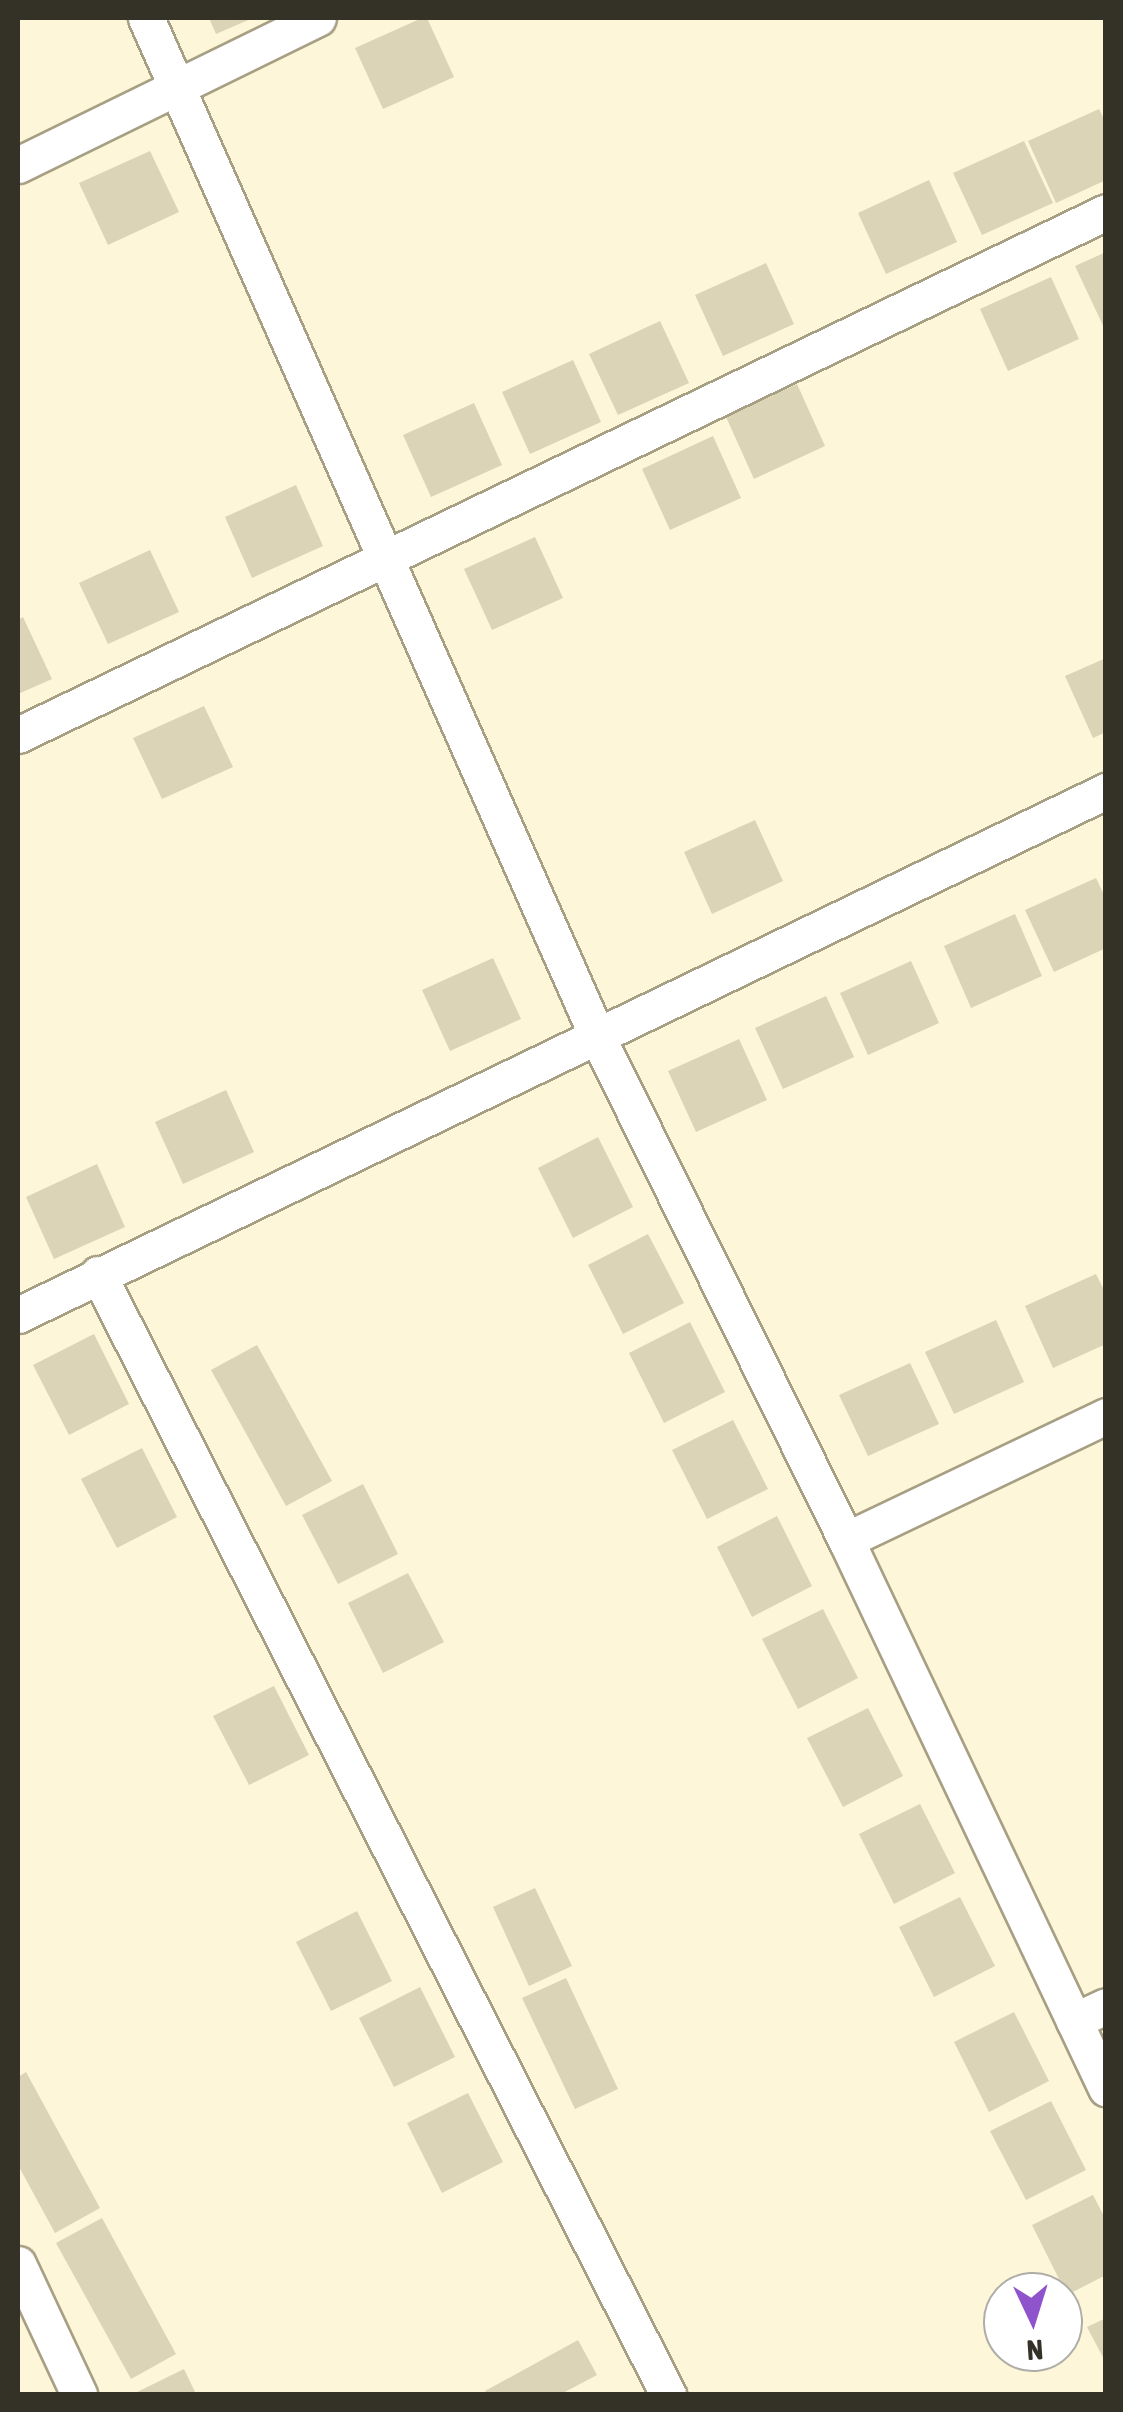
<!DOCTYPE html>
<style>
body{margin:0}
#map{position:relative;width:1123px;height:2412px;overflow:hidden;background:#fef6d8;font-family:"Asap Condensed",sans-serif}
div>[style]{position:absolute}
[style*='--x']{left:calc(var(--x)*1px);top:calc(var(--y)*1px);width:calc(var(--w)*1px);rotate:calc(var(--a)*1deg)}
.building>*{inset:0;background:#dcd4b7}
.roads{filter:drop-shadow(2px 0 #a79f84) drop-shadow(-2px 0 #a79f84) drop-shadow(0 2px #a79f84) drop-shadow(0 -2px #a79f84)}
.minor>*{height:35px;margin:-17.5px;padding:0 17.5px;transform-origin:17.5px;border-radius:17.5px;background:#fff}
span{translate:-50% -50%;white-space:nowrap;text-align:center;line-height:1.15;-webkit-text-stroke:8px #fff;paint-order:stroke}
.frame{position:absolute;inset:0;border:20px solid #343126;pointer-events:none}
.north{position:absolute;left:983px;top:2272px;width:100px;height:100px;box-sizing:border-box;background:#fff;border:2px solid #aeada8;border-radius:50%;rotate:176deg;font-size:28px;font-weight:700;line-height:40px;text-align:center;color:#343126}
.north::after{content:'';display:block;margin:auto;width:35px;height:45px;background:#8f54cb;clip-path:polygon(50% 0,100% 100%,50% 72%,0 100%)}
</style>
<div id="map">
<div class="building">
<i style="clip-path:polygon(209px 18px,253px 18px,216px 34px)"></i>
<i style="clip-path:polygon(422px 18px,427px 18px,454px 77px,383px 109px,355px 48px)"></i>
<i style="clip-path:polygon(1099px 109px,1106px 123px,1106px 180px,1056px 203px,1028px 141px)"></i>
<i style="clip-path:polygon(1024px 141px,1053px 203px,982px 235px,953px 173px)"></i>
<i style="clip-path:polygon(150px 151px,179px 212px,108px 245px,79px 183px)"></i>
<i style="clip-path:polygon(929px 180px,957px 242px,886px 274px,858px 213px)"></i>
<i style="clip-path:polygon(1106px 252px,1106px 332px,1075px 266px)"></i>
<i style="clip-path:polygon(766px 263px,794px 324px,723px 356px,695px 295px)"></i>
<i style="clip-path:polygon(1051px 277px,1079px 339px,1008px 371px,980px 309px)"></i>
<i style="clip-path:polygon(660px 321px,689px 383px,618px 415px,589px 354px)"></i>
<i style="clip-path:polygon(573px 360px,601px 422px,530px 454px,502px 392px)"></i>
<i style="clip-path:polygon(797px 384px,825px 446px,754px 479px,726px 417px)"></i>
<i style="clip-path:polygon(474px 403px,502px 465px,431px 497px,403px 435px)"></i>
<i style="clip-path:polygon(713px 436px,741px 498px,670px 530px,642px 469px)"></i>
<i style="clip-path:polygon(296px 485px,323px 546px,252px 578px,225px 517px)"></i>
<i style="clip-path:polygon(535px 537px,563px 598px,492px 630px,464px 569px)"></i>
<i style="clip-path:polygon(150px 550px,179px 612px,108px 644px,79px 583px)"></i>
<i style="clip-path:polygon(23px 617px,52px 679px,18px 694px,18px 620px)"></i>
<i style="clip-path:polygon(1106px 658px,1106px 732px,1093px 738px,1065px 676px)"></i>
<i style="clip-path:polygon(204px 706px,233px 767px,162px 799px,133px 738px)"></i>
<i style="clip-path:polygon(755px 820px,783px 881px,712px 914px,684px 852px)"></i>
<i style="clip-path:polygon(1096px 878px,1106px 899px,1106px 948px,1054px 972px,1025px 910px)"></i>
<i style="clip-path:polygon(1015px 914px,1042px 976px,971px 1008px,944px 946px)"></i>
<i style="clip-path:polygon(493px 958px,521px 1019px,450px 1051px,422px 990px)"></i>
<i style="clip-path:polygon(911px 961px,939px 1023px,868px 1055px,840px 993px)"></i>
<i style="clip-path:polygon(826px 996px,854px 1057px,783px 1089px,755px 1028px)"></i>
<i style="clip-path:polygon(739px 1039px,767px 1100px,696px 1132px,668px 1071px)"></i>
<i style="clip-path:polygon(226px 1090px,254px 1152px,183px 1184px,155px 1122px)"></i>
<i style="clip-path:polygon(598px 1137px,633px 1207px,573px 1238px,538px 1168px)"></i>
<i style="clip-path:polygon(97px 1164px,125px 1227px,54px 1259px,26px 1197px)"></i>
<i style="clip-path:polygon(648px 1234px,684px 1303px,623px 1334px,588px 1265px)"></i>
<i style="clip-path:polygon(1096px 1274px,1106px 1294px,1106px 1344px,1053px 1368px,1025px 1306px)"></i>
<i style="clip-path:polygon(996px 1320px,1024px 1382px,954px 1414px,925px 1352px)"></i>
<i style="clip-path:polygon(690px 1322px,725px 1392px,664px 1423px,629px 1353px)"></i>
<i style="clip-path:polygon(94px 1334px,129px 1404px,69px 1435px,33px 1365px)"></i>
<i style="clip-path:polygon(257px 1345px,332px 1481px,286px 1506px,211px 1370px)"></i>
<i style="clip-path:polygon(910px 1363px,939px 1424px,868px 1456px,839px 1395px)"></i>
<i style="clip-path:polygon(733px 1420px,768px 1489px,707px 1519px,672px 1450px)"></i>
<i style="clip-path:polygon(142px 1448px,177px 1517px,117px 1548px,81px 1479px)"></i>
<i style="clip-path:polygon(363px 1484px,398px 1554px,338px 1584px,302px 1515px)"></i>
<i style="clip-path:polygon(777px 1516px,812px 1586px,752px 1617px,717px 1547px)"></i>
<i style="clip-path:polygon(408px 1573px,444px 1642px,383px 1673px,348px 1603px)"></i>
<i style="clip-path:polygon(823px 1609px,858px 1678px,798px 1709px,762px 1639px)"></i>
<i style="clip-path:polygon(274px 1686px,309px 1755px,249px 1785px,213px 1716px)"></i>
<i style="clip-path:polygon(868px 1708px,903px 1776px,843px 1807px,807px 1738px)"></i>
<i style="clip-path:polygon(920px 1804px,955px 1873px,894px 1904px,859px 1834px)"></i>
<i style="clip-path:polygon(535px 1888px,572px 1966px,529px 1986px,493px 1907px)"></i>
<i style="clip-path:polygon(960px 1897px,995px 1966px,934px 1997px,899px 1927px)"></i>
<i style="clip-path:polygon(357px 1911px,392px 1981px,331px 2011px,296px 1942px)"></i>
<i style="clip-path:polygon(566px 1978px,618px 2089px,575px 2109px,522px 1998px)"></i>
<i style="clip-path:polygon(420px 1987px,455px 2057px,394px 2087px,359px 2018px)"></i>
<i style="clip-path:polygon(1014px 2012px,1049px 2081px,989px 2112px,954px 2042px)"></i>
<i style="clip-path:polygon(26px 2072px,100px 2208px,55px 2233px,18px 2165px,18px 2077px)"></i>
<i style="clip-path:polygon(468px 2093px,503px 2162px,442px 2193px,407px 2123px)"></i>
<i style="clip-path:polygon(1051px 2101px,1086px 2170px,1026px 2200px,990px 2131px)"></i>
<i style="clip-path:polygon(1093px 2195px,1106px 2220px,1106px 2275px,1067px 2295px,1032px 2225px)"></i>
<i style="clip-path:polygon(102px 2218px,176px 2354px,131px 2379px,56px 2243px)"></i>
<i style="clip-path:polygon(1106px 2318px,1106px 2363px,1087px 2327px)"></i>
<i style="clip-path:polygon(578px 2340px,597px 2375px,561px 2394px,487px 2394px,485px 2391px)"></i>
<i style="clip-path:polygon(184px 2369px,196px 2394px,133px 2394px)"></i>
</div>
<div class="roads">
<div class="minor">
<i style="--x:146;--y:18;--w:1116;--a:66.1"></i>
<i style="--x:598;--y:1038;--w:560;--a:63.71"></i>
<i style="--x:846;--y:1540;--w:607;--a:64.62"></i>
<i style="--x:18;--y:165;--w:334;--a:-26.1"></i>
<i style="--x:18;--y:735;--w:1207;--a:-25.67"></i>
<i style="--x:98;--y:1274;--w:1257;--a:63.03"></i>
<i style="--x:18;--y:1315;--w:1208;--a:-25.72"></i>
<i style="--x:846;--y:1540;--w:288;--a:-25.5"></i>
<i style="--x:1074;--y:2021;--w:35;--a:-25"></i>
<i style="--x:18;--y:2264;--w:144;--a:64.9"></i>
</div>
</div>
<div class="frame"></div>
<div class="north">N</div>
</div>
